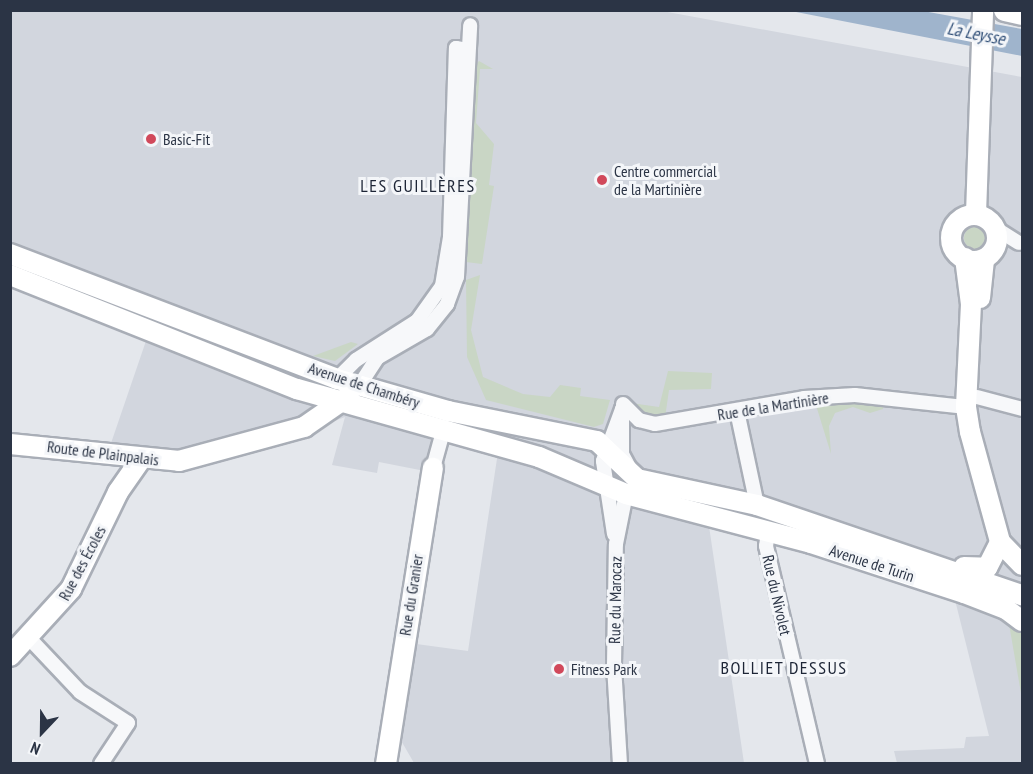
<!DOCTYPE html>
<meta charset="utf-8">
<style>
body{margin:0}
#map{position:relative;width:1033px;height:774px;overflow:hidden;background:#e4e7ec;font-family:"PT Sans Narrow",sans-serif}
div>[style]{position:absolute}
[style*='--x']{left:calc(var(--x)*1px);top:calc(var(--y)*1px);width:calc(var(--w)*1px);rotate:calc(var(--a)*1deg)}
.built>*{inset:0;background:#d2d6de}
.green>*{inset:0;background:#c9d6c5}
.round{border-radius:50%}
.water>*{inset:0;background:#9fb4cc}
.roads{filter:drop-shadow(2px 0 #a9aeb7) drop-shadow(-2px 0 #a9aeb7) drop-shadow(0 2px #a9aeb7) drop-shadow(0 -2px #a9aeb7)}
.street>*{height:14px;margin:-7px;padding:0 7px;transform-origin:7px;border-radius:7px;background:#f7f8fa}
.secondary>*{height:20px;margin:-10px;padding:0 10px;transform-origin:10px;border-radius:10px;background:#fff}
.secondary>.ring{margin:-10px;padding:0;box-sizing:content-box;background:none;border:20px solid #fff;border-radius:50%}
.primary>*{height:22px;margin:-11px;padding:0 11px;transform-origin:11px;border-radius:11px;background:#fff}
.dots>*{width:16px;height:16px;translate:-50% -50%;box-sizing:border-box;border:3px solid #f4f6f9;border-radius:50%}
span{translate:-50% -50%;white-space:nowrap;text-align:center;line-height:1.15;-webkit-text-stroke:6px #f4f6f9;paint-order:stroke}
.poi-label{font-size:16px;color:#2b3445}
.left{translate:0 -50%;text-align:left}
.street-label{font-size:16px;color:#2b3445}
.water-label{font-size:18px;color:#34527a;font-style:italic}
.neighbourhood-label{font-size:18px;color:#1d2536;letter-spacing:1.5px}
.frame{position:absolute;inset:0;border:12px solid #2b3445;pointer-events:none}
.north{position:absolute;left:12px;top:702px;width:60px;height:60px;-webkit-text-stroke:4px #f4f6f9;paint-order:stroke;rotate:202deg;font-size:16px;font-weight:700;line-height:24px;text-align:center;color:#2b3445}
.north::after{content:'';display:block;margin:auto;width:21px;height:27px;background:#2b3445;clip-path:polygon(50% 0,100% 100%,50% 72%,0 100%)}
</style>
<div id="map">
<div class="built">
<i style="clip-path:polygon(10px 11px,662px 11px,1022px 77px,1022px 763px,897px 763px,894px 751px,964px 748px,966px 737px,989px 736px,954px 596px,814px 548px,709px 526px,744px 763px,414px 763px,399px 737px,409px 643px,468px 651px,498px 452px,439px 434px,430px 472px,379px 462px,377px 473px,332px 465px,345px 417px,293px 437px,173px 455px,109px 449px,148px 335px,11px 280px)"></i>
</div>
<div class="green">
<i style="clip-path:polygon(479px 61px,493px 69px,480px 69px,476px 123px,494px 144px,489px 185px,494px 186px,482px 264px,466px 262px,474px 66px)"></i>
<i class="round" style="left:964px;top:227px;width:22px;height:22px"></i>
<i style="clip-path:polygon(480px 275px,471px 330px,483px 377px,523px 394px,550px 397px,560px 385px,581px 388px,580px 396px,610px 400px,603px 424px,594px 427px,486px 400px,467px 357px,466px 280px)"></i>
<i style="clip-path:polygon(351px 342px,358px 344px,335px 361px,313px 356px)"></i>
<i style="clip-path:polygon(668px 371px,712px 373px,711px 389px,669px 390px,665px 418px,642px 417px,631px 403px,659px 407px)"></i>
<i style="clip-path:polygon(815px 402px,862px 401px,884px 403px,883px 409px,870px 413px,853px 407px,835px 413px,829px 426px,831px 454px)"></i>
<i style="clip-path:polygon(1015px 623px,1022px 631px,1022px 699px,1009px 624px)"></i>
</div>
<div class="water">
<i style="clip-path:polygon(791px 11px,923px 11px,1022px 29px,1022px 56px)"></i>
</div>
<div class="roads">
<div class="street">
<i style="--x:995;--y:228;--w:28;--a:32"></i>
<i style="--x:337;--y:379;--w:27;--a:-45"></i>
<i style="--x:356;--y:360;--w:72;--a:-32.6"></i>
<i style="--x:417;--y:321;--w:43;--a:-54.5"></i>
<i style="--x:442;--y:286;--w:50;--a:-80.7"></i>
<i style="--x:450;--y:237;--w:189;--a:-88.2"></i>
<i style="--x:456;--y:48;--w:12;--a:9"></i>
<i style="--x:359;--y:386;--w:33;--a:-57"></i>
<i style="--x:377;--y:358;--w:58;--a:-30.1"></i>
<i style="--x:427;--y:329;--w:32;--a:-51"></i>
<i style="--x:447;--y:304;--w:29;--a:-70"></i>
<i style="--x:457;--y:277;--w:252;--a:-87"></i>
<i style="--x:977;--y:397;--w:47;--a:14.9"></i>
<i style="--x:623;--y:404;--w:23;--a:45"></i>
<i style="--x:639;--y:420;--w:16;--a:14"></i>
<i style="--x:655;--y:424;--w:151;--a:-9.9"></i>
<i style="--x:804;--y:398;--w:51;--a:-3.4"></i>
<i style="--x:855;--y:395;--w:112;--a:6.2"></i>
<i style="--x:622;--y:409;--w:45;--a:90"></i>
<i style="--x:622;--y:454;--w:15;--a:62"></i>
<i style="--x:737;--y:411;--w:96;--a:78"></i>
<i style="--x:433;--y:468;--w:41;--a:-74.6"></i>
<i style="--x:768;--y:532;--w:14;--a:98"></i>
<i style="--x:766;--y:546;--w:224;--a:76.8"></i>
<i style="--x:614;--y:534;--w:74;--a:-98.6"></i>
<i style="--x:603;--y:461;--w:55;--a:-69.9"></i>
<i style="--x:29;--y:638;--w:74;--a:46.6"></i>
<i style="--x:80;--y:692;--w:57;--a:32.9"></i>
<i style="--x:128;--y:723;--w:49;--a:123.4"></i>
<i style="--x:620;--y:764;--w:99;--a:-93.5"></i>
<i style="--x:614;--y:665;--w:121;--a:-89.1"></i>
<i style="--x:616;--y:544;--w:51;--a:-78.7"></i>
</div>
<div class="secondary">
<i style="--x:976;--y:214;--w:204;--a:-88"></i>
<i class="ring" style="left:951px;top:215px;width:26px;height:26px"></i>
<i style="--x:10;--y:254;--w:350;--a:20.9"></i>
<i style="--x:337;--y:379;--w:116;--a:16.1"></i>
<i style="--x:448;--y:411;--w:152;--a:11.4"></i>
<i style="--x:597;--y:441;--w:55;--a:43.5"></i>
<i style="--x:637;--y:479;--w:123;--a:12.2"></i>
<i style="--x:757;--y:505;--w:280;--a:18.8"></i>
<i style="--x:965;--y:258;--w:46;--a:82.6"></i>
<i style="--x:971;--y:304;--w:103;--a:92.8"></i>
<i style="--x:966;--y:407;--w:25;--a:81"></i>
<i style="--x:970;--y:432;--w:114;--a:74.7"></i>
<i style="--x:1000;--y:542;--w:32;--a:46"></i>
<i style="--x:10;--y:275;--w:309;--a:21.7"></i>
<i style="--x:297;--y:389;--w:251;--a:15.7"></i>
<i style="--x:539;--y:457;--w:95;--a:23"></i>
<i style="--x:626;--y:494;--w:191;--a:14.8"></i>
<i style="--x:811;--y:543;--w:161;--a:18.1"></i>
<i style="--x:964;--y:593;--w:45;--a:20.9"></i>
<i style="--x:1006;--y:609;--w:20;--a:37"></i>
<i style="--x:980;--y:298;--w:39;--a:-84"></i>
<i style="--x:10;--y:444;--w:170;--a:5.7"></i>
<i style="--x:179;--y:461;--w:130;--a:-15.2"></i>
<i style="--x:304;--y:427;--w:55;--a:-34.6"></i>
<i style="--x:964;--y:567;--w:23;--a:2"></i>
<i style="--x:987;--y:568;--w:29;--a:-63"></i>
<i style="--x:10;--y:656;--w:91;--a:-47.7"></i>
<i style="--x:71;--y:589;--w:108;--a:-64.1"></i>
<i style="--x:118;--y:492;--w:39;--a:-55"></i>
<i style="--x:386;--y:764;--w:300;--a:-81"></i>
</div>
<div class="primary">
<i style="--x:1005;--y:10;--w:17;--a:13"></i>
</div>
</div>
<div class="dots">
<i style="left:151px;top:139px;background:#d1495b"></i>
<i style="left:602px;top:180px;background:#d1495b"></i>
<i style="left:559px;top:669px;background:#d1495b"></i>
</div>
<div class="poi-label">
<span class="left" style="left:163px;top:139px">Basic-Fit</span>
<span class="left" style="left:614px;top:180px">Centre commercial<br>de la Martinière</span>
<span class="left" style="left:571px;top:669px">Fitness Park</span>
</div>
<div class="street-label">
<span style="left:364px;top:385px;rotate:18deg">Avenue de Chambéry</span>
<span style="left:773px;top:406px;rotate:-9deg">Rue de la Martinière</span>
<span style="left:103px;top:453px;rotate:7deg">Route de Plainpalais</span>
<span style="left:82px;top:563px;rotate:-62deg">Rue des Écoles</span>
<span style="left:872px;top:563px;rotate:18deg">Avenue de Turin</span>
<span style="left:411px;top:595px;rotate:-81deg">Rue du Granier</span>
<span style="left:777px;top:595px;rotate:77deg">Rue du Nivolet</span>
<span style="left:615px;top:600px;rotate:-89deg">Rue du Marocaz</span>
</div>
<div class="water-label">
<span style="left:976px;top:34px;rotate:11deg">La Leysse</span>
</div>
<div class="neighbourhood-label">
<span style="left:418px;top:186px">LES GUILLÈRES</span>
<span style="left:784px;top:668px">BOLLIET DESSUS</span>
</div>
<div class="frame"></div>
<div class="north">N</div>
</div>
